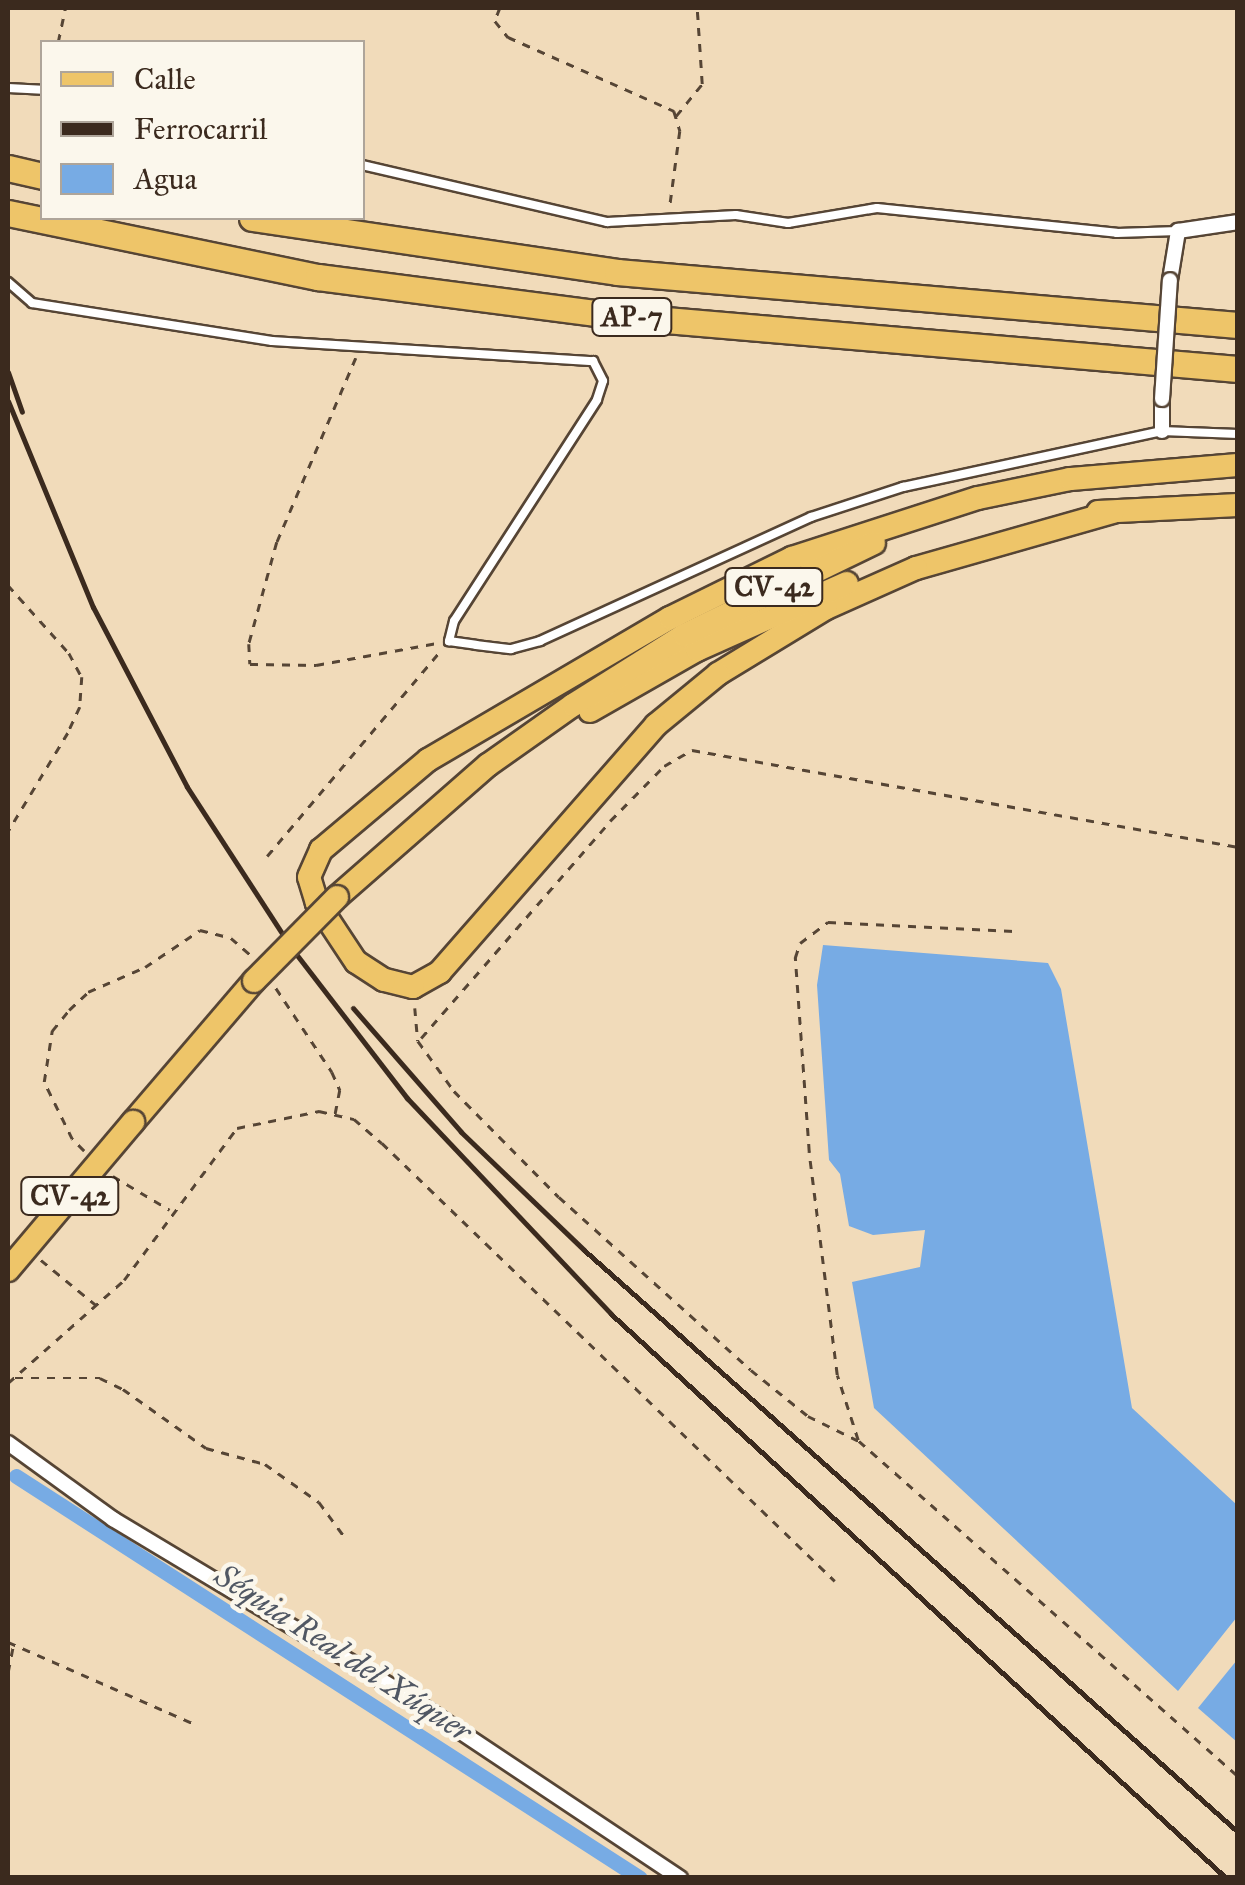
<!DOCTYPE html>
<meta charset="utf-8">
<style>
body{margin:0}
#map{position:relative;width:1245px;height:1885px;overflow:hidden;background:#f1dbba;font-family:"IM FELL Great Primer",serif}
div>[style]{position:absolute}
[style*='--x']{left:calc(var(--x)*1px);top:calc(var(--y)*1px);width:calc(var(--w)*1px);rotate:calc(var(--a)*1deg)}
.water>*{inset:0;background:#77abe4}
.canal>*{height:15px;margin:-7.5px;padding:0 7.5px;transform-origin:7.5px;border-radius:7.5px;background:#77abe4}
.path>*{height:2.5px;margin-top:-1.25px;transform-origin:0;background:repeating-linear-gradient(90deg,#564535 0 8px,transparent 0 16px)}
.roads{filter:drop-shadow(2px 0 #564535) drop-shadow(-2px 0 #564535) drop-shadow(0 2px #564535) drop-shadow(0 -2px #564535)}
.lane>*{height:8px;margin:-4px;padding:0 4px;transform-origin:4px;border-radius:4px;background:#fff}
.street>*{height:14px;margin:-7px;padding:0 7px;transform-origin:7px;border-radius:7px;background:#fff}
.primary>*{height:22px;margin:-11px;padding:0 11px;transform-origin:11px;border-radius:11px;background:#eec569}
.highway>*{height:25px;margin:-12.5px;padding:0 12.5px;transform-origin:12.5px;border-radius:12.5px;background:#eec569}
.rail>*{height:5px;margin:-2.5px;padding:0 2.5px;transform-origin:2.5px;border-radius:2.5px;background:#3b2a1e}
.bridges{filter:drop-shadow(2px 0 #564535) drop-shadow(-2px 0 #564535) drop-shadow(0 2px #564535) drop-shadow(0 -2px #564535)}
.street-bridge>*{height:14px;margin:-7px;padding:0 7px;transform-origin:7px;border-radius:7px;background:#fff}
.primary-bridge>*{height:22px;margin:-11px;padding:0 11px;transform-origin:11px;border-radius:11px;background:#eec569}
span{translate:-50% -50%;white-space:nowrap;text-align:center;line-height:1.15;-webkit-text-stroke:9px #fbf7ec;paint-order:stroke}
.shield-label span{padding:2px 8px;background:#fbf7ec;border:2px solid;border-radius:8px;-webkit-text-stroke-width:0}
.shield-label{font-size:28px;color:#3b2a1e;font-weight:700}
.water-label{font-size:32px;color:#505763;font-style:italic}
.frame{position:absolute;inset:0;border:10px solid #3b2a1e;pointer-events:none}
.legend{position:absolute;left:40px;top:40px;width:325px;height:180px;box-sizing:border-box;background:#fbf7ec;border:2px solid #aea59a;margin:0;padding:12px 18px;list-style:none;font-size:30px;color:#3b2a1e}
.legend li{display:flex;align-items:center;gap:20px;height:50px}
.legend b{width:50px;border:2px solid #aea59a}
</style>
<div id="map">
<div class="water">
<i style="clip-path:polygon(823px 945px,1048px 963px,1061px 989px,1132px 1408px,1237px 1505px,1237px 1617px,1178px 1691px,874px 1408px,852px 1282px,920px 1267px,925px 1230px,873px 1235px,849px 1226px,840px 1174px,829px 1160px,817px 985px)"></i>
<i style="clip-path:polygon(1237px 1660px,1237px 1742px,1198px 1708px)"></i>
</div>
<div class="canal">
<i style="--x:16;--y:1476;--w:742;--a:32.79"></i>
</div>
<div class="path">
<i style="--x:500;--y:8;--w:14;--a:111"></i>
<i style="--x:495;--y:21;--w:21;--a:51"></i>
<i style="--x:508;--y:37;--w:182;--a:24"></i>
<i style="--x:674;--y:111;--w:21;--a:73"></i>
<i style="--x:680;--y:131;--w:76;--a:97.6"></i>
<i style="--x:58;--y:42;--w:35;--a:-78"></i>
<i style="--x:676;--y:116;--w:41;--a:-50.9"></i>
<i style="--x:702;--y:84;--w:76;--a:-93.8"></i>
<i style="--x:356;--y:358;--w:200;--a:113.2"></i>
<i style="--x:277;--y:542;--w:106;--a:105.4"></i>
<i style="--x:249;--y:644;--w:20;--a:87"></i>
<i style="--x:250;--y:664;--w:66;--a:0.9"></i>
<i style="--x:316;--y:665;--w:123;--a:-10.3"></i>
<i style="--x:8;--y:585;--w:91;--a:48.1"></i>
<i style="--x:69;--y:653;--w:27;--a:62"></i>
<i style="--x:82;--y:677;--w:30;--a:94"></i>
<i style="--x:80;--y:707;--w:29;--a:115"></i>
<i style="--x:68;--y:733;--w:116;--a:121.2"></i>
<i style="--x:267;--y:856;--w:270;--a:-49.8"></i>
<i style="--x:276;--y:988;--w:101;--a:56.3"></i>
<i style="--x:332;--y:1072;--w:20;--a:66"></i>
<i style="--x:340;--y:1090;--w:25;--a:101"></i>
<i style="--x:415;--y:1008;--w:33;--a:85"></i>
<i style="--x:418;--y:1041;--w:62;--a:54.2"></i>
<i style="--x:454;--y:1091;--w:149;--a:45.3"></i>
<i style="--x:559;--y:1197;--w:258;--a:42"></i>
<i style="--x:751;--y:1370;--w:73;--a:38.9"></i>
<i style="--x:808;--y:1416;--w:57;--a:26.1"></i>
<i style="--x:859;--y:1441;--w:506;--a:41.47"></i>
<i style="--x:421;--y:1038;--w:288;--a:-48.9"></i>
<i style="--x:610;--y:821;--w:77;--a:-45.5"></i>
<i style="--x:664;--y:766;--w:32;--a:-30"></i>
<i style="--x:692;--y:750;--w:555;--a:10.07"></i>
<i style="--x:84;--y:1151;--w:17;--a:-135"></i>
<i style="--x:72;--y:1139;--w:64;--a:-116.2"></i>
<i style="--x:44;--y:1082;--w:52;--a:-81.1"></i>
<i style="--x:52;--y:1031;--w:27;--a:-51"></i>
<i style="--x:69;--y:1010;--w:26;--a:-43"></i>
<i style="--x:88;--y:992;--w:62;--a:-23.7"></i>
<i style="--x:145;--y:967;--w:66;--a:-33.9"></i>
<i style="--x:200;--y:930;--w:32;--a:14"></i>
<i style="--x:231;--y:938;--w:29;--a:41"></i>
<i style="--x:113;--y:1176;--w:66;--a:30.8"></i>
<i style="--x:41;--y:1260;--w:71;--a:39.3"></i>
<i style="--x:15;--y:1378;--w:85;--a:0"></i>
<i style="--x:100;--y:1378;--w:25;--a:26"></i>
<i style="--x:123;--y:1389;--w:102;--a:35.4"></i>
<i style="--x:206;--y:1448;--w:61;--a:15.2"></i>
<i style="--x:265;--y:1464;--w:66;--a:35.1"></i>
<i style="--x:319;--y:1502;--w:42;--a:53.7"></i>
<i style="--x:8;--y:1383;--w:155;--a:-41.6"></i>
<i style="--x:124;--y:1280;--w:189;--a:-53.4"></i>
<i style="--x:237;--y:1128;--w:84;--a:-11.7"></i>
<i style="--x:319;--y:1111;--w:36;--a:13"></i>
<i style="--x:354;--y:1119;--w:37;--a:41"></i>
<i style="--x:382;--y:1143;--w:630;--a:44.04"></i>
<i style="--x:858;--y:1440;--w:68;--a:-107.9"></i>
<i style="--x:837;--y:1375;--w:225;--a:-97.2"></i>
<i style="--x:809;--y:1152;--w:195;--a:-94.1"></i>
<i style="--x:795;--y:958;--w:16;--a:-72"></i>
<i style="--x:800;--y:943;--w:35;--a:-37"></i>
<i style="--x:828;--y:922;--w:186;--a:2.8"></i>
<i style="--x:8;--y:1642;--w:206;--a:23.7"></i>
<i style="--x:8;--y:1672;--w:26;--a:-79"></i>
</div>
<div class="roads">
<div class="lane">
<i style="--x:8;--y:88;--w:34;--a:3"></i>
<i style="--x:362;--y:165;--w:252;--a:13.1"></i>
<i style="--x:607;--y:222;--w:129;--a:-3.1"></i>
<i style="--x:736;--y:215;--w:53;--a:8.7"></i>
<i style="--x:788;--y:223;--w:90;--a:-9.6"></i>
<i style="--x:877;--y:208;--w:241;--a:5.9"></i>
<i style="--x:1117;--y:233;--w:61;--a:-1.9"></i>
<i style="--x:8;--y:282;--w:32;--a:41"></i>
<i style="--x:32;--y:303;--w:243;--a:9"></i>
<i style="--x:272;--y:341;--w:322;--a:3.6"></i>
<i style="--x:593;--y:361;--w:22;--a:63"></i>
<i style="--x:603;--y:381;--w:20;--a:108"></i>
<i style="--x:597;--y:400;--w:263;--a:122.9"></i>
<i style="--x:454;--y:621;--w:21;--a:104"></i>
<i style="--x:449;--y:641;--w:27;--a:8"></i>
<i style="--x:476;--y:645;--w:35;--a:7"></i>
<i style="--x:511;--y:649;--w:30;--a:-15"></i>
<i style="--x:540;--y:641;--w:298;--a:-24.6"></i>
<i style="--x:811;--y:517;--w:97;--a:-18.1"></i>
<i style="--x:903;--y:487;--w:265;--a:-12.2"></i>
<i style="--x:1162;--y:431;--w:76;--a:2.3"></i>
</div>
<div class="street">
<i style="--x:1170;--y:280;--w:50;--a:-80.7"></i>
<i style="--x:1178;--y:231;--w:61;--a:-8.5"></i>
<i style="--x:1162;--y:399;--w:32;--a:90"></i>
<i style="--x:8;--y:1443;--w:130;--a:35.9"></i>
<i style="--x:113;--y:1519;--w:340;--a:31"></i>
<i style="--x:404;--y:1694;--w:332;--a:33.7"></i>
</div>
<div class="primary">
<i style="--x:1098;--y:512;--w:140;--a:-2.9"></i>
<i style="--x:1113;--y:512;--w:205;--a:164.1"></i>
<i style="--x:916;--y:568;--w:98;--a:156"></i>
<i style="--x:826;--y:608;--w:127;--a:148.6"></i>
<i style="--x:718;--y:674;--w:80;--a:140.6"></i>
<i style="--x:656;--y:725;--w:328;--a:131.2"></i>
<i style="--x:440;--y:972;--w:31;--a:151"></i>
<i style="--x:413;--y:987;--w:30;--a:-166"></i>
<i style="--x:384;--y:980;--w:33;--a:-147"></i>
<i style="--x:356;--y:962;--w:71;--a:-123.5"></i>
<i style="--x:317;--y:903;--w:27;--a:-107"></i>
<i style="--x:309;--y:877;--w:30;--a:-66"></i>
<i style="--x:321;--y:850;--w:140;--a:-40.1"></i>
<i style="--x:428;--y:760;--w:281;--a:-30.4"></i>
<i style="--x:670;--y:618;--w:136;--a:-26.2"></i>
<i style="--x:792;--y:558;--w:195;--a:-17.9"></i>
<i style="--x:978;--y:498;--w:94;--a:-11.7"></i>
<i style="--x:1070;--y:479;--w:169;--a:-4.8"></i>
<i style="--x:590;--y:711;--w:123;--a:-29.7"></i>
<i style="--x:697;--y:650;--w:164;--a:-24.1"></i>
<i style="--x:337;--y:897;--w:201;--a:-41.2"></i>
<i style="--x:488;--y:765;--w:104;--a:-35.2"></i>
<i style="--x:573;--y:705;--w:131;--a:-32.2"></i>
<i style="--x:684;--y:635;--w:211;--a:-25.8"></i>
<i style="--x:133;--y:1122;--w:186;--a:-49.4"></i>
</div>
<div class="highway">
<i style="--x:8;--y:168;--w:35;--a:13"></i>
<i style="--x:8;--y:213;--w:317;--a:11.7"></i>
<i style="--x:318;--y:277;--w:304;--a:7.4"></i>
<i style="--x:619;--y:316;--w:621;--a:4.89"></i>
<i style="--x:252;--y:218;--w:369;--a:8.4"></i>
<i style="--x:617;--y:272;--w:623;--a:4.88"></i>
</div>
</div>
<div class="rail">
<i style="--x:8;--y:372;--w:42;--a:70.7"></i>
<i style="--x:8;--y:401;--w:223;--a:67.6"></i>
<i style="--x:93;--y:607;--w:203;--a:62.4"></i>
<i style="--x:187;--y:787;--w:194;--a:57"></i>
<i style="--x:293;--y:950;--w:187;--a:52.4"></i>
<i style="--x:407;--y:1098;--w:297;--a:46.6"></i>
<i style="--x:611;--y:1314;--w:834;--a:42.52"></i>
<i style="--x:353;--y:1008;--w:164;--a:48.9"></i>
<i style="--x:461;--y:1132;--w:170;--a:43.8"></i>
<i style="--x:584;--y:1250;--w:875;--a:41.67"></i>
</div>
<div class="bridges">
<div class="street-bridge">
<i style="--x:1162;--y:399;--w:119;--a:-86.2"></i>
</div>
<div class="primary-bridge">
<i style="--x:254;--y:981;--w:118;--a:-45.3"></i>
<i style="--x:8;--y:1270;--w:194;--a:-49.8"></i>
</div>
</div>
<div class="shield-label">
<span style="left:632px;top:317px">AP-7</span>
<span style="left:774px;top:587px">CV-42</span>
<span style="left:70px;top:1196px">CV-42</span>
</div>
<div class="water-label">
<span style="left:343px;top:1654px;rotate:33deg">Séquia Real del Xúquer</span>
</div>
<div class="frame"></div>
<ul class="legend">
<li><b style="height:12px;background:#eec569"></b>Calle</li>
<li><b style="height:12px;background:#3b2a1e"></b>Ferrocarril</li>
<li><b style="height:28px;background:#77abe4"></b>Agua</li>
</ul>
</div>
